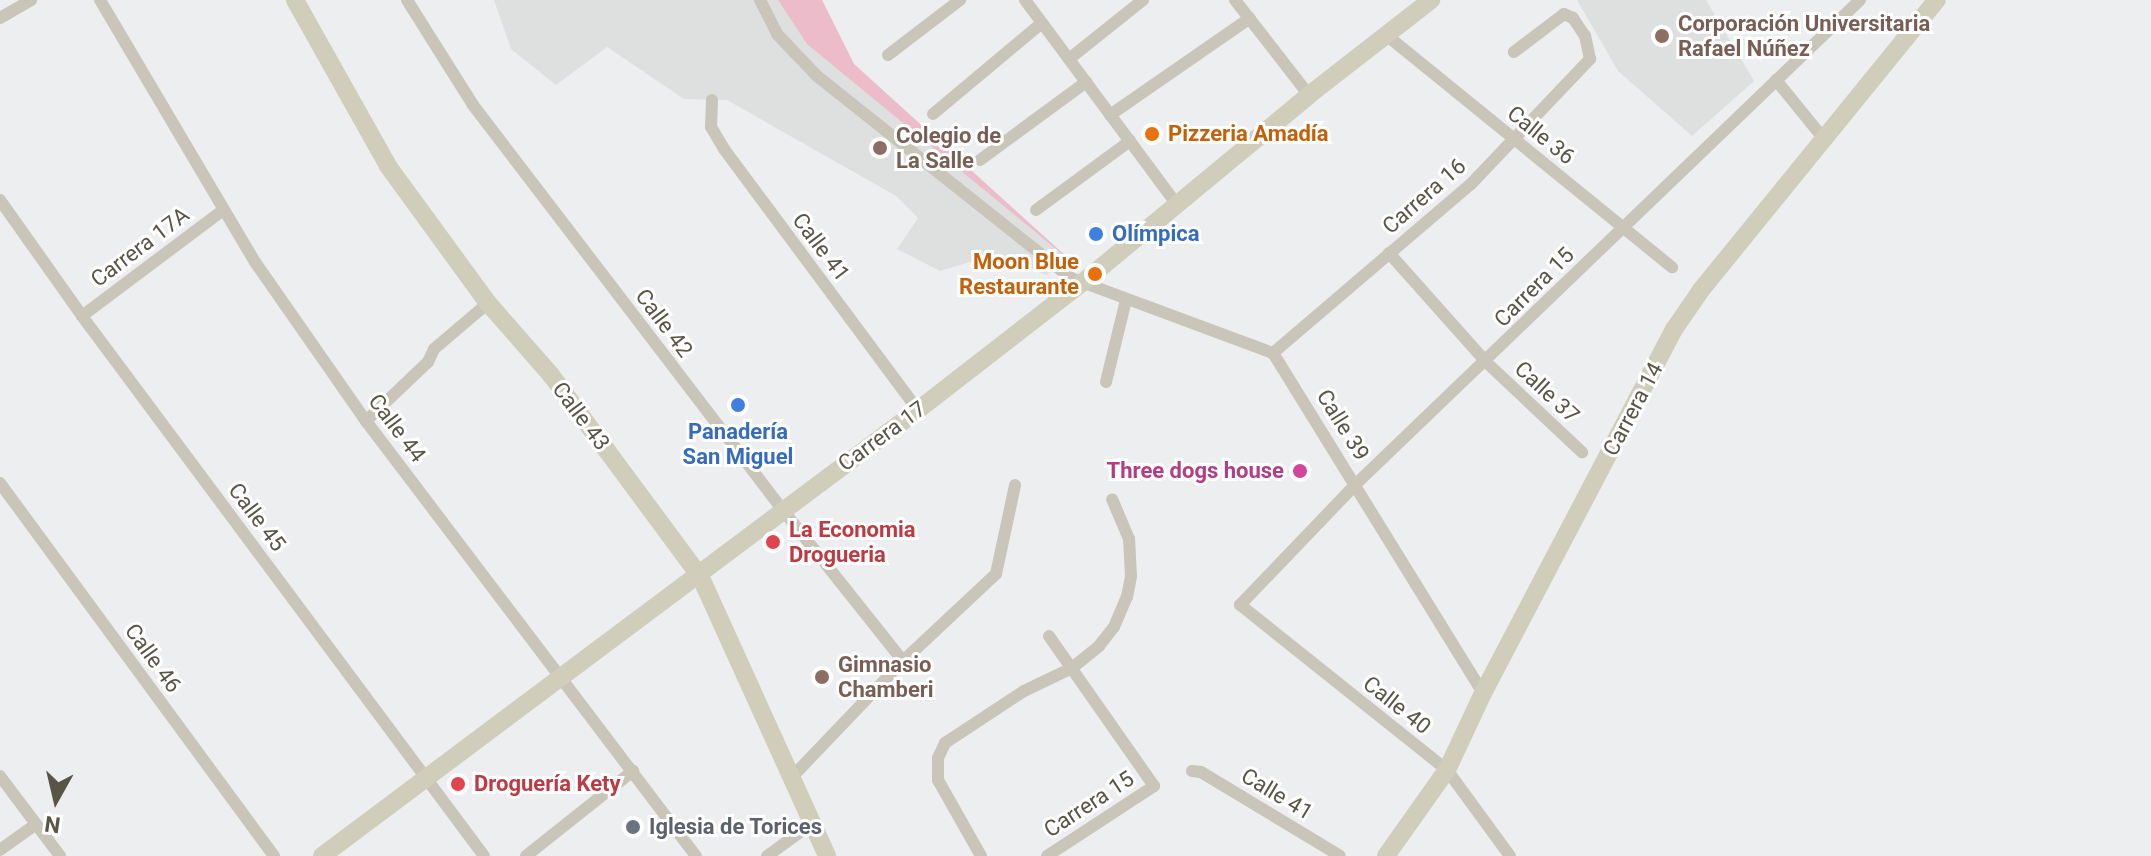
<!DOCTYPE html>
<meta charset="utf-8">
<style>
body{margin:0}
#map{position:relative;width:2151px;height:856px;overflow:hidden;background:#edeeef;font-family:Roboto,sans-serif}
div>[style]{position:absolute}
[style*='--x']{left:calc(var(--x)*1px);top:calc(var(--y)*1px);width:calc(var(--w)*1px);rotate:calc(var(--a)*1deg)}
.education>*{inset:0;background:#dee0e0}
.green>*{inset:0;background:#ecbcca}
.street>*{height:12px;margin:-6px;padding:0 6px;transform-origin:6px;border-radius:6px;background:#c9c5b8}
.secondary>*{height:18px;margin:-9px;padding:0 9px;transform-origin:9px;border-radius:9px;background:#d0cdbb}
.dots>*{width:22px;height:22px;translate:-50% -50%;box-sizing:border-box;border:4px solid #fff;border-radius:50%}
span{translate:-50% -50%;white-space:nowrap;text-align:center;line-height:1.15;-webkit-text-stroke:6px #fff;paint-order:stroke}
.education-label{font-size:22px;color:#785e54;font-weight:700}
.left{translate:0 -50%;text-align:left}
.food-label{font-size:22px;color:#c56008;font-weight:700}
.right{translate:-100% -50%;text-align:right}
.street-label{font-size:22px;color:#595546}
.shop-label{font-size:22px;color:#366cbe;font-weight:700}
.hotel-label{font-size:22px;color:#b23c85;font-weight:700}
.health-label{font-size:22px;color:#be3a42;font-weight:700}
.worship-label{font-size:22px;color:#5b616d;font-weight:700}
.north{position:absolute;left:16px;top:760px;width:80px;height:80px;-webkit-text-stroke:6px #fff;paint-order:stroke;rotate:188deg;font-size:22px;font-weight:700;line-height:32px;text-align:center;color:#595546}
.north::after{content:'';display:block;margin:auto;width:28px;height:36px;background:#595546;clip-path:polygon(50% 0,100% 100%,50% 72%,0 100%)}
</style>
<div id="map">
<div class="education">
<i style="clip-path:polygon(494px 0,822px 0,854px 64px,1071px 261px,1046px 275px,996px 254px,940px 271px,897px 249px,918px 218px,896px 196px,727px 100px,684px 99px,607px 47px,556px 85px,511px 49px)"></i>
<i style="clip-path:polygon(1577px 0,1706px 0,1754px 81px,1692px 136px,1618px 71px)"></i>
</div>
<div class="green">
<i style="clip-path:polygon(778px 0,822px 0,854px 64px,1079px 268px,807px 44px)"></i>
</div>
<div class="street">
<i style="--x:100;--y:0;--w:304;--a:59.4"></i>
<i style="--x:255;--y:262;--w:194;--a:55.1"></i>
<i style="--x:366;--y:421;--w:546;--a:52.82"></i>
<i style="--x:407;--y:0;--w:124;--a:57.8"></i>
<i style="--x:473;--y:105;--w:509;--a:52.59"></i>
<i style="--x:782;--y:509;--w:194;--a:51.5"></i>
<i style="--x:760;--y:0;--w:38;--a:63"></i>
<i style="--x:777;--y:34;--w:58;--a:46.4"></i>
<i style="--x:817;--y:76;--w:325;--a:38.5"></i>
<i style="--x:1071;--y:278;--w:215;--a:20.4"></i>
<i style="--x:1273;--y:353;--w:400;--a:58.3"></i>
<i style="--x:1025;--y:0;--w:255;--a:53.4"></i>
<i style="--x:1235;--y:0;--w:120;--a:52.1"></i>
<i style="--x:0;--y:18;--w:36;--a:-30"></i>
<i style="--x:1385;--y:34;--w:370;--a:39.1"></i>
<i style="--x:888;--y:55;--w:91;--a:-37.4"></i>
<i style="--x:1069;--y:59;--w:95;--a:-38.6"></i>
<i style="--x:1776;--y:80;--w:76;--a:50.9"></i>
<i style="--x:712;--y:100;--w:27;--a:92"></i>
<i style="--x:711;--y:127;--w:26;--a:59"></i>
<i style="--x:724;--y:149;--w:325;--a:53.4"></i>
<i style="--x:933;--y:114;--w:142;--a:-39.9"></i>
<i style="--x:1110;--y:115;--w:170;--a:-34.7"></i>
<i style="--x:980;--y:160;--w:132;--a:-36.3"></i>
<i style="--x:0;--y:200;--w:142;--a:54.7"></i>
<i style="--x:82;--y:316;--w:673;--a:53.33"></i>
<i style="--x:1036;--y:210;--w:117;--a:-36.3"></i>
<i style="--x:1389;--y:253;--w:146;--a:48.3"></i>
<i style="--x:1486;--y:362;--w:132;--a:43.2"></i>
<i style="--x:82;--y:316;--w:175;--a:-36.9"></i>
<i style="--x:1273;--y:353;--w:260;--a:-40.5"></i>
<i style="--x:1471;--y:184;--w:173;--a:-46.4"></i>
<i style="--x:1590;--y:59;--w:24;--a:-102"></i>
<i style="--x:1585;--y:36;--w:22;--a:-124"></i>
<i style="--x:1573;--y:18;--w:10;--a:-156"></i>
<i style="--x:1564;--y:14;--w:63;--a:142.8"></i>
<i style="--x:1106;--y:382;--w:84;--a:-76.3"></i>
<i style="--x:366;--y:421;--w:86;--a:-43.6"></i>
<i style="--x:428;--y:362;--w:14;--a:-65"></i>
<i style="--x:434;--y:349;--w:71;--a:-40.4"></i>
<i style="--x:0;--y:483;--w:463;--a:53.7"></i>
<i style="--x:1192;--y:771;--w:9;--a:6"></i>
<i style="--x:1201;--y:772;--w:162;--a:31.1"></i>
<i style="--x:0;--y:776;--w:100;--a:53.1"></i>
<i style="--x:793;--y:776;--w:159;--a:-46.3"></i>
<i style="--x:903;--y:661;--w:127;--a:-43.1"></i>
<i style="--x:996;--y:574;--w:91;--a:-77.9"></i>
<i style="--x:0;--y:850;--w:44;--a:-35.8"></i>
<i style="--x:526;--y:856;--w:137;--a:-38.5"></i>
<i style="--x:767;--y:856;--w:57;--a:-35.7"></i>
<i style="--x:981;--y:856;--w:87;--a:-119.5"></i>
<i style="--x:938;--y:780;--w:22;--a:-90"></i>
<i style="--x:938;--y:758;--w:17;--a:-65"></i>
<i style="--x:945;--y:743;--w:95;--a:-33.4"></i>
<i style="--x:1024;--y:691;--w:53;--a:-25.6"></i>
<i style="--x:1072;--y:668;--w:35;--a:-39"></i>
<i style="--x:1099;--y:646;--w:24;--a:-52"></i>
<i style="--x:1114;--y:627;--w:33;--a:-67"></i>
<i style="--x:1127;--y:597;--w:21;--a:-79"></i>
<i style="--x:1131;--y:576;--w:37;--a:-93"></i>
<i style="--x:1129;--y:539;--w:43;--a:-113"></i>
<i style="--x:1047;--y:856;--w:128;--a:-33.2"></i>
<i style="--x:1154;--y:786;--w:183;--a:-125"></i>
<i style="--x:1510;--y:856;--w:107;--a:-126.2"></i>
<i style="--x:1447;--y:770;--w:265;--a:-141.4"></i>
<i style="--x:1240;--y:605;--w:168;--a:-46.2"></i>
<i style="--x:1356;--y:484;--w:699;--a:-43.84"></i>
</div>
<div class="secondary">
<i style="--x:295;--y:0;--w:190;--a:60.7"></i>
<i style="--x:388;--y:166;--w:170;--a:53.9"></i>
<i style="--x:488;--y:303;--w:96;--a:48.8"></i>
<i style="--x:551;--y:375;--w:252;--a:53.5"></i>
<i style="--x:701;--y:578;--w:305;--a:65.6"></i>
<i style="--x:322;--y:856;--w:744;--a:-36.81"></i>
<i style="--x:918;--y:410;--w:207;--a:-37.8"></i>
<i style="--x:1082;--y:283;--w:295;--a:-39.6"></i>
<i style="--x:1309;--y:95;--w:155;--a:-37.9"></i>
<i style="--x:1386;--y:856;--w:105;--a:-54.7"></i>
<i style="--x:1447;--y:770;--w:85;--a:-64.9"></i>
<i style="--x:1483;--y:693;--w:412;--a:-62.3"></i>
<i style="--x:1675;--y:328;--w:46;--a:-55.6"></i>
<i style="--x:1701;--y:290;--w:374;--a:-50.9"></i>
</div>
<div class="dots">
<i style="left:1662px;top:36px;background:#8d6e63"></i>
<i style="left:1152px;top:134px;background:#e8710a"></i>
<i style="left:880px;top:148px;background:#8d6e63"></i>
<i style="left:1096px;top:234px;background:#3f7fe0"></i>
<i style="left:1095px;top:274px;background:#e8710a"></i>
<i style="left:738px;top:405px;background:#3f7fe0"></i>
<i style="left:1300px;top:471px;background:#d1479c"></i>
<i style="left:773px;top:542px;background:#e0444e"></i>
<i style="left:822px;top:677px;background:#8d6e63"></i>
<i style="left:458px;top:784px;background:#e0444e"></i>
<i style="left:633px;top:827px;background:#6b7280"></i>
</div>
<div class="education-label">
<span class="left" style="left:1678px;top:36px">Corporación Universitaria<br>Rafael Núñez</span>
<span class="left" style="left:896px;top:148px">Colegio de<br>La Salle</span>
<span class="left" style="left:838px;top:677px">Gimnasio<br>Chamberi</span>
</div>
<div class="food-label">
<span class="left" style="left:1168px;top:134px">Pizzeria Amadía</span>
<span class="right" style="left:1079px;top:274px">Moon Blue<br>Restaurante</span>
</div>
<div class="street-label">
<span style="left:1541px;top:135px;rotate:39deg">Calle 36</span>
<span style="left:1424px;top:196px;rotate:-41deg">Carrera 16</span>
<span style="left:140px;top:247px;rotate:-37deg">Carrera 17A</span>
<span style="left:821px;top:247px;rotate:53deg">Calle 41</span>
<span style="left:1534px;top:287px;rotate:-45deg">Carrera 15</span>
<span style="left:664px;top:323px;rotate:53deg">Calle 42</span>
<span style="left:1547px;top:392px;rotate:43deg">Calle 37</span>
<span style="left:1633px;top:409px;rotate:-62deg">Carrera 14</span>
<span style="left:581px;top:416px;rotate:53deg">Calle 43</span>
<span style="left:1343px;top:425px;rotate:58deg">Calle 39</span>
<span style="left:397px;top:428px;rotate:53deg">Calle 44</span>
<span style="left:882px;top:436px;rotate:-36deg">Carrera 17</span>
<span style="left:257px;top:517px;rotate:53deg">Calle 45</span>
<span style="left:153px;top:658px;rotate:54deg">Calle 46</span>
<span style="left:1397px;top:705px;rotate:38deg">Calle 40</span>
<span style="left:1277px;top:794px;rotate:31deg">Calle 41</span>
<span style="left:1089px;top:804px;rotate:-33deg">Carrera 15</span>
</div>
<div class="shop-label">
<span class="left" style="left:1112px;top:234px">Olímpica</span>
<span style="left:738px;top:444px">Panadería<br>San Miguel</span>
</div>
<div class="hotel-label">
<span class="right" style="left:1284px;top:471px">Three dogs house</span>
</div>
<div class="health-label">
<span class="left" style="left:789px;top:542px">La Economia<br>Drogueria</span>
<span class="left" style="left:474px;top:784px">Droguería Kety</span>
</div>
<div class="worship-label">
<span class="left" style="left:649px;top:827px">Iglesia de Torices</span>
</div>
<div class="north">N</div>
</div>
